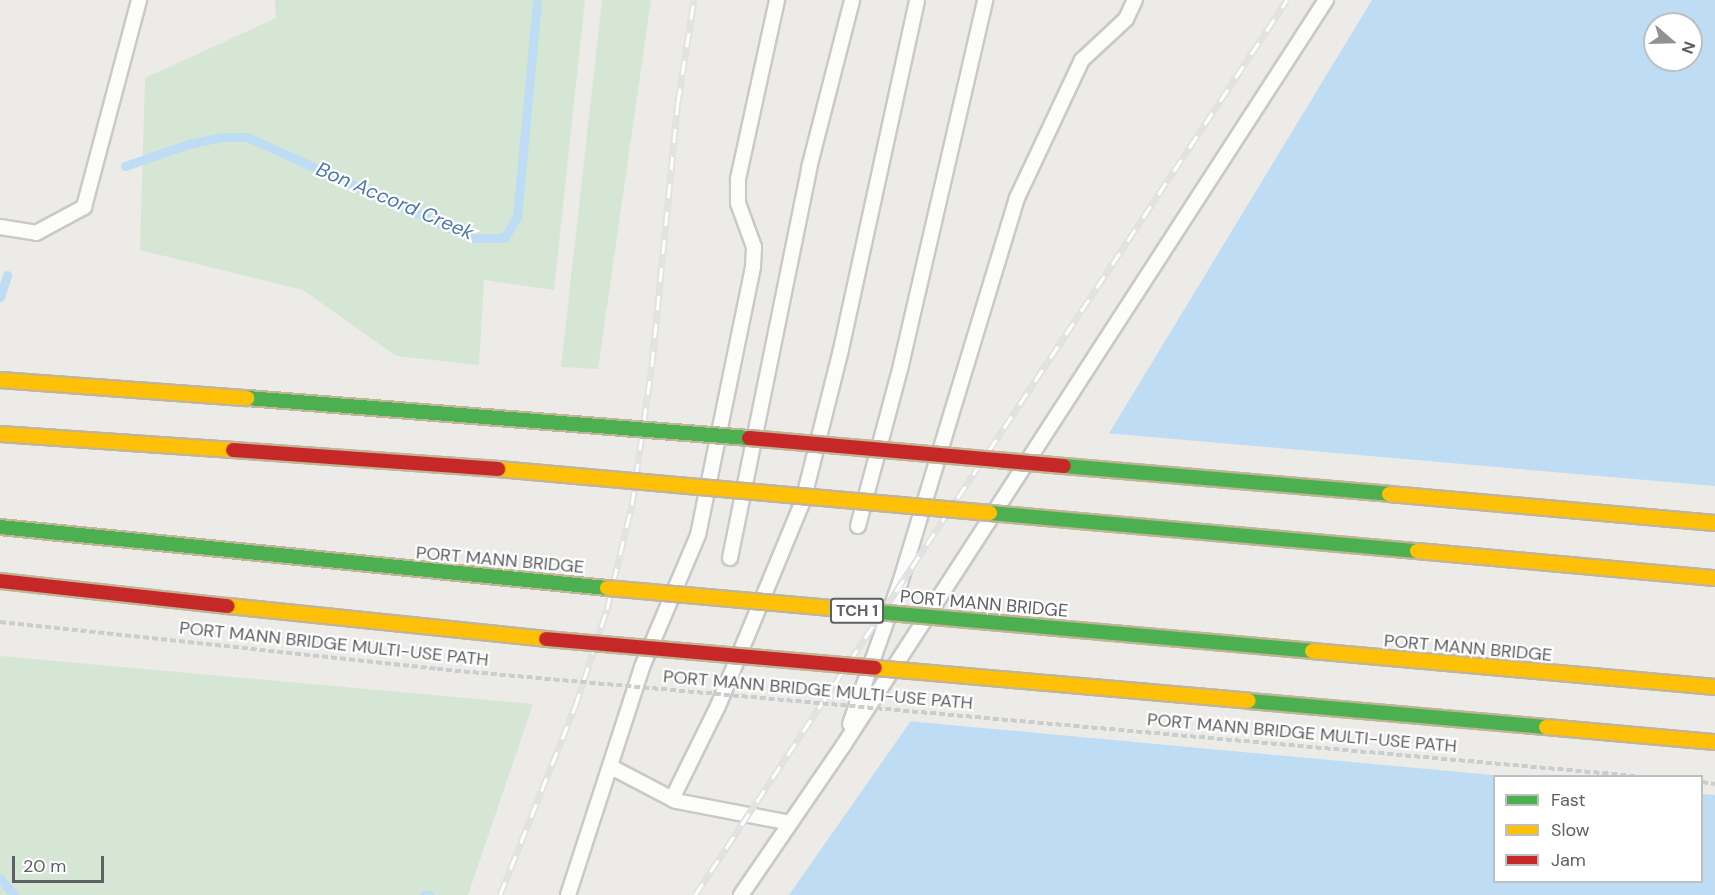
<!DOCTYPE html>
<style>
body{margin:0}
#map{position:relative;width:1715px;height:895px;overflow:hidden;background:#ecebe7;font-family:"DM Sans",sans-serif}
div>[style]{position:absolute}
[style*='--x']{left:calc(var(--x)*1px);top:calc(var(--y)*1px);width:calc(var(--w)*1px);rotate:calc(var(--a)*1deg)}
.green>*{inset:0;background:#d5e7d4}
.water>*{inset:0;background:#bedcf3}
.pier>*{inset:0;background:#ecebe7}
.stream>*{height:9px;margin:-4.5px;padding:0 4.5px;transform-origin:4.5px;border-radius:4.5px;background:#bedcf3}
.path>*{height:4px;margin-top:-2px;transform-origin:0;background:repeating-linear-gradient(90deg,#c9cdcb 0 6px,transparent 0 9px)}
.roads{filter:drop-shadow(2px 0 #c9c9c9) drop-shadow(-2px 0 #c9c9c9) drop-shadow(0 2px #c9c9c9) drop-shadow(0 -2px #c9c9c9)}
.lane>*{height:14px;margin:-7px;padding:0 7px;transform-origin:7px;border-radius:7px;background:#fcfcfb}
.rail>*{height:7px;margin-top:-3.5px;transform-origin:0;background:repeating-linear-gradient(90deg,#fff 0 14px,#e3e2e2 0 28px);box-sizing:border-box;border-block:2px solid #e3e2e2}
.path-bridge>*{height:4px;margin-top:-2px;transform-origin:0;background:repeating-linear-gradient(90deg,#c9cdcb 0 6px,transparent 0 9px)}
.bridges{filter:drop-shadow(2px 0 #c1b597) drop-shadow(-2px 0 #c1b597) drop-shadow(0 2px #c1b597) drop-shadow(0 -2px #c1b597)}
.fast-bridge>*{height:14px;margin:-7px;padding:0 7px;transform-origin:7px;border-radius:7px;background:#4caf50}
.slow-bridge>*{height:14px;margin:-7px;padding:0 7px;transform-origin:7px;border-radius:7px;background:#ffc107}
.jam-bridge>*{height:14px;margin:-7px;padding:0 7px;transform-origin:7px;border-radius:7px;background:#c62828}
span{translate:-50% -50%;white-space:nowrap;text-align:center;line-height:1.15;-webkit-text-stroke:4.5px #fff;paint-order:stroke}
.shield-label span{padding:2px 4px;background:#fff;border:2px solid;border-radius:4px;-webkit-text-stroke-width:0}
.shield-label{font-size:16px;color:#5d6064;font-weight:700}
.street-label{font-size:18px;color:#5d6064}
.water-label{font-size:20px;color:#4977a9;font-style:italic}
.legend{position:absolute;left:1493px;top:775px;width:210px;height:108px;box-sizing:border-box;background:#fff;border:2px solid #bebfc1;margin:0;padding:8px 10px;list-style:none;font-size:18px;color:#5d6064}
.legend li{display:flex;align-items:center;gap:12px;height:30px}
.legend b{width:30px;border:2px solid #bebfc1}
.north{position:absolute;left:1643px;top:12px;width:60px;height:60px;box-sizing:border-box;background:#fff;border:2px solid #bebfc1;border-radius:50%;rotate:110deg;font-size:16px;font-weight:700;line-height:24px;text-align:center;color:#5d6064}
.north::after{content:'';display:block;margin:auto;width:21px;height:27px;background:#8f9192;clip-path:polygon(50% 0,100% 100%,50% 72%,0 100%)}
.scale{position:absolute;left:12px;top:856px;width:92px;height:27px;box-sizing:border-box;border:3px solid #5d6064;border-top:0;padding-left:8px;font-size:18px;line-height:21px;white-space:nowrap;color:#5d6064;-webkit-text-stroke:4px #fff;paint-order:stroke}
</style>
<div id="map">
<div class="green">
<i style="clip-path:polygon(275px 0,585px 0,554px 290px,484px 280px,479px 365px,396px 356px,303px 290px,140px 250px,145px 78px,276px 18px)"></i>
<i style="clip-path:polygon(602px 0,651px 0,598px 369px,561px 367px)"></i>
<i style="clip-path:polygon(0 656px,533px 704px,468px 895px,0 895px)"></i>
</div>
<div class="water">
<i style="clip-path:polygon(evenodd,1372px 0,1715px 0,1715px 895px,789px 895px,1088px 468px,1372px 0,1655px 24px,1691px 24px,1691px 60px,1655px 60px,1655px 24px,1372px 0,1494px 776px,1702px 776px,1702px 882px,1494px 882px,1494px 776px)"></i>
</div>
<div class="pier">
<i style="clip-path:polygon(1105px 433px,1715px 486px,1715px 795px,1702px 794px,1702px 776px,1503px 776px,907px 721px)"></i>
</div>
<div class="stream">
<i style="--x:125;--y:166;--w:68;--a:-19"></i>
<i style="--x:189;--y:144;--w:35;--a:-12"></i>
<i style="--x:223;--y:137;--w:24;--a:0"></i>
<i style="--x:247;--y:137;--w:247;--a:24.2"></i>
<i style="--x:472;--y:238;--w:32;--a:0"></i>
<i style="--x:504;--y:238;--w:25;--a:-58"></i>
<i style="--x:517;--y:217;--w:218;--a:-84.7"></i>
<i style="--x:0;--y:297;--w:23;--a:-72"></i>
<i style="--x:0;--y:878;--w:22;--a:51"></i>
<i style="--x:424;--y:895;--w:5;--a:0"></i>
</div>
<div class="path">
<i style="--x:1702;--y:782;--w:13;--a:9"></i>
</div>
<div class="roads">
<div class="lane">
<i style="--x:0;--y:227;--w:36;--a:9"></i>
<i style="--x:36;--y:233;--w:55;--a:-28.4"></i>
<i style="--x:84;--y:207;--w:214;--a:-75.1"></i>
<i style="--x:858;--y:526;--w:167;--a:-75"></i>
<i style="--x:901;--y:365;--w:375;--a:-77"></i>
<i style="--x:730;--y:558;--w:398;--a:-78.5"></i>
<i style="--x:809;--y:168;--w:173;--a:-75.6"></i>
<i style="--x:850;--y:724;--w:150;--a:-70.5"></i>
<i style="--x:900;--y:583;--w:402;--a:-73.1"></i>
<i style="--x:1017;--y:198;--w:153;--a:-64.8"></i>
<i style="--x:1082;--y:60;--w:60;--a:-43"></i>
<i style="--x:1126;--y:19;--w:21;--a:-65"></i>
<i style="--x:611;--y:767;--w:73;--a:27.6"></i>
<i style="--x:676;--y:801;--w:116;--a:10.9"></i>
<i style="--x:672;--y:799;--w:104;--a:-63.7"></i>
<i style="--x:718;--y:706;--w:222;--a:-67.5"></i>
<i style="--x:803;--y:501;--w:152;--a:-75.9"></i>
<i style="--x:840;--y:354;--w:362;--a:-77.7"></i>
<i style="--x:568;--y:895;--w:240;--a:-72"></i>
<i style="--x:642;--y:667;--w:143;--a:-67"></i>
<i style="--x:698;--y:535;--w:274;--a:-78.4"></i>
<i style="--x:753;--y:267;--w:20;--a:-87"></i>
<i style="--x:754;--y:247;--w:47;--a:-110"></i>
<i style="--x:738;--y:203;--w:24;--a:-90"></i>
<i style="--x:738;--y:179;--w:183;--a:-77.7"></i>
<i style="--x:741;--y:895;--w:181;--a:-55.6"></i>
<i style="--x:843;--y:746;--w:889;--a:-57.08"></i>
</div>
</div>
<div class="rail">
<i style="--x:500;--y:895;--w:202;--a:-68.3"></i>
<i style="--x:575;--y:707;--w:103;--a:-71.9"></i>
<i style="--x:607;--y:609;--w:107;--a:-76.5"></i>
<i style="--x:632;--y:505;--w:141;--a:-81.9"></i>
<i style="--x:652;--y:365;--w:264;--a:-84.4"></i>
<i style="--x:678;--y:102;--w:103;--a:-81.1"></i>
<i style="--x:695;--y:895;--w:1073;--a:-56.52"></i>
</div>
<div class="path-bridge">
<i style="--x:0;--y:622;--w:440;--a:6.1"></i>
<i style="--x:437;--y:669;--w:1203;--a:5.1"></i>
</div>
<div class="bridges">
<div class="fast-bridge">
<i style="--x:247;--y:398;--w:504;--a:4.56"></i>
<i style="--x:1064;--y:466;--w:326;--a:4.9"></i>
<i style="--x:990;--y:513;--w:429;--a:5.1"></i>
<i style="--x:0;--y:527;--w:610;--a:5.74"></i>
<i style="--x:866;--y:611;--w:448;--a:5.1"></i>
<i style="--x:1249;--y:701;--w:298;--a:5"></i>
</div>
<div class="slow-bridge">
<i style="--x:0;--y:380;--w:248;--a:4.2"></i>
<i style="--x:0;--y:434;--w:234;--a:3.9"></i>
<i style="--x:498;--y:469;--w:494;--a:5.1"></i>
<i style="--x:1389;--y:494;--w:327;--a:5.1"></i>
<i style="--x:1417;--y:551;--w:299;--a:5.2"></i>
<i style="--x:607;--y:588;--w:260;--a:5.1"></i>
<i style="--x:228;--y:606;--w:320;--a:5.9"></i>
<i style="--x:1312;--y:651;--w:405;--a:5.1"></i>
<i style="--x:875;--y:668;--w:375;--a:5"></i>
<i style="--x:1546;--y:727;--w:170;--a:5.1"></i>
</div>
<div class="jam-bridge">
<i style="--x:749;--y:438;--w:316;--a:5.1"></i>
<i style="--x:233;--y:450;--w:266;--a:4.1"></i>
<i style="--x:0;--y:581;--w:229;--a:6.3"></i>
<i style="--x:546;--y:639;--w:330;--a:5"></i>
</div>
</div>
<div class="shield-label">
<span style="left:857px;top:611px">TCH 1</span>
</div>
<div class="street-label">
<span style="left:500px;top:560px;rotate:5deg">PORT MANN BRIDGE</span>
<span style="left:984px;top:604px;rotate:5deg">PORT MANN BRIDGE</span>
<span style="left:334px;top:644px;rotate:6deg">PORT MANN BRIDGE MULTI-USE PATH</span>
<span style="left:1468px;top:648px;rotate:5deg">PORT MANN BRIDGE</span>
<span style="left:818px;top:690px;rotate:5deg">PORT MANN BRIDGE MULTI-USE PATH</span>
<span style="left:1302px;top:733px;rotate:5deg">PORT MANN BRIDGE MULTI-USE PATH</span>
</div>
<div class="water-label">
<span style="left:395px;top:201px;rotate:23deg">Bon Accord Creek</span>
</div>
<ul class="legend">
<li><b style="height:8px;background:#4caf50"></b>Fast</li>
<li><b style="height:8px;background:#ffc107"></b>Slow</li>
<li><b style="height:8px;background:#c62828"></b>Jam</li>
</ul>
<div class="north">N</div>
<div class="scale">20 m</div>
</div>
